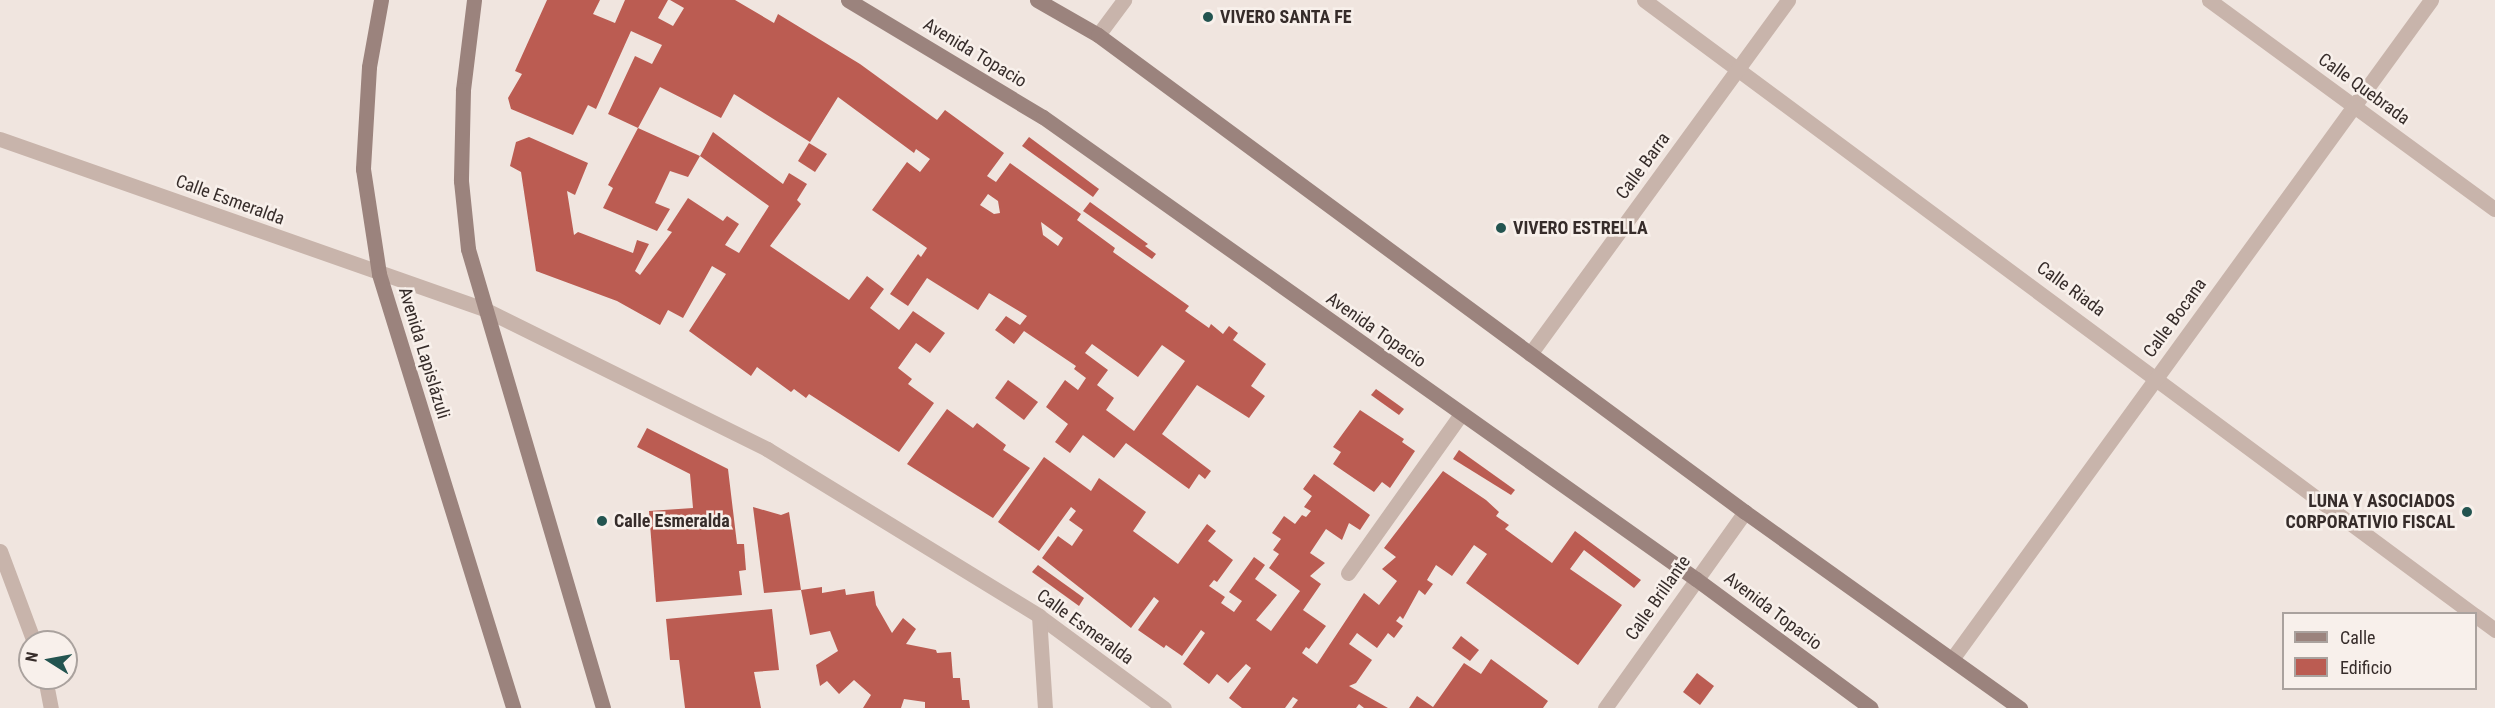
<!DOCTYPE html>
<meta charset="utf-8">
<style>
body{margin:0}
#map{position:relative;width:2495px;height:708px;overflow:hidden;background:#f0e5df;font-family:"Roboto Condensed",sans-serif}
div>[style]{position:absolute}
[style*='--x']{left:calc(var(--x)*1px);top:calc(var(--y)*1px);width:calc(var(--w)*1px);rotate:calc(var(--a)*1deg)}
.building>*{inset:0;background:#bb5c52}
.street>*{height:15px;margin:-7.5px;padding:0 7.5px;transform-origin:7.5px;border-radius:7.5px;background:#c8b4ab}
.secondary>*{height:15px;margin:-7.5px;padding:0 7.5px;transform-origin:7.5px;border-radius:7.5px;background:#9b837d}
.dots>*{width:16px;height:16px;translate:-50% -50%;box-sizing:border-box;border:3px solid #f8f0eb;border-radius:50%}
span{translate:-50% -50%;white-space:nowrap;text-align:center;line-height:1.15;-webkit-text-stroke:5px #f8f0eb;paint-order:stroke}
.poi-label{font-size:18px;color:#362c2a;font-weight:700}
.left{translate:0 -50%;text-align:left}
.right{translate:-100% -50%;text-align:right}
.street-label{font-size:18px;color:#362c2a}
.legend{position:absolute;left:2282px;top:612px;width:195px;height:78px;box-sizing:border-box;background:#f8f0eb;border:2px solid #aaa29e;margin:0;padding:8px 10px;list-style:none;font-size:18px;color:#362c2a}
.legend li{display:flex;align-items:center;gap:12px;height:30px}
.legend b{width:30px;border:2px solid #aaa29e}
.north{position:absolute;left:18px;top:630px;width:60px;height:60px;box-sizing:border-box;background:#f8f0eb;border:2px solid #aaa29e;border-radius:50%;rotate:281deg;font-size:16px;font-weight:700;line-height:24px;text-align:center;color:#362c2a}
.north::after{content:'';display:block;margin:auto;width:21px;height:27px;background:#235450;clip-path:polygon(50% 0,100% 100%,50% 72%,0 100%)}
</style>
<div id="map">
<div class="building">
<i style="clip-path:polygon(evenodd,547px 0,600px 0,593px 14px,615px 23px,625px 0,668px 0,658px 18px,673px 26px,684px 8px,670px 0,735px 0,774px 23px,778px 14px,860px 64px,937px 120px,945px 110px,1004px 153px,987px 176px,996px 182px,1010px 163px,1081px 214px,1077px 220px,1115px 248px,1113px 252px,1189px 306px,1185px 311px,1209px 328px,1211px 324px,1223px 334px,1229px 326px,1238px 333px,1233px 340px,1266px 364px,1251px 386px,1265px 396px,1249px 418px,1197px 385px,1162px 434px,1211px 471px,1205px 479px,1199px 474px,1189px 489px,1126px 443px,1114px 458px,1083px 435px,1070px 453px,1055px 442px,1068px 424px,1046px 407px,1065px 380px,1078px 390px,1086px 378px,1074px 369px,1076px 366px,1024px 331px,1014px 344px,995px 330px,1006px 316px,1020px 325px,1027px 316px,989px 293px,978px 310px,927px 278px,908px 306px,890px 294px,918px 254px,921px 257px,927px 248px,872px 210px,907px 162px,920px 172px,930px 159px,916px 149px,914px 153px,838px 97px,810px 142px,734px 94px,721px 118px,660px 87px,638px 128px,700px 156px,713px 132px,783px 184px,789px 173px,807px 184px,797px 200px,801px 204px,770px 246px,849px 300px,867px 276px,884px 289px,870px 308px,899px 330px,913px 311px,945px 333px,930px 353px,916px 343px,898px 368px,912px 379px,908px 384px,934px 403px,899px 452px,809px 394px,806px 398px,794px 389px,791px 392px,757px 367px,751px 376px,689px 331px,726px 274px,712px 266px,683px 318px,668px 310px,660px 325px,617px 301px,536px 271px,521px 172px,510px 166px,516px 142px,529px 137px,588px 163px,575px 195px,567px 191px,574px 235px,578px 232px,633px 253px,637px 240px,649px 244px,635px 271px,640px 275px,672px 232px,667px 230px,688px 198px,723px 221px,727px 216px,739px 224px,725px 245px,739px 253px,769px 206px,700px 156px,688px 177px,670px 171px,655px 203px,670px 209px,657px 231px,603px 208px,613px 188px,608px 185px,638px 128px,608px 114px,635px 56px,652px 64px,662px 45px,631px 31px,596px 109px,588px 105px,573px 135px,511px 109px,508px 98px,522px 74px,515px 71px,547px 0,988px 194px,998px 201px,1000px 213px,994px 214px,980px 205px,988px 194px,547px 0,1041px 222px,1063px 238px,1058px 246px,1043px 235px,1041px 222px,547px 0,1092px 344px,1138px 377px,1162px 345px,1185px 361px,1134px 431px,1106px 410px,1114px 398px,1097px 385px,1108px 370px,1085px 353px,1092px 344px)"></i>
<i style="clip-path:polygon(1029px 137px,1099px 189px,1093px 197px,1022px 146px)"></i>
<i style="clip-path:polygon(809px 143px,827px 154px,815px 172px,798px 161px)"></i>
<i style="clip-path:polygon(1090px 202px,1148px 244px,1145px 246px,1156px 254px,1152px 259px,1083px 211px)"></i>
<i style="clip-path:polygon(1008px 380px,1038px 402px,1024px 420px,995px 398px)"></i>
<i style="clip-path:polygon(1376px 389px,1404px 409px,1399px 415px,1371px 395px)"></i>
<i style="clip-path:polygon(947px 409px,973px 428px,977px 423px,1006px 445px,1003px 450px,1030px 468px,993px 518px,907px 464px)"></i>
<i style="clip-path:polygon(1360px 410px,1404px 439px,1402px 442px,1415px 451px,1390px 488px,1382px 482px,1374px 492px,1333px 464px,1341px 452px,1333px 447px)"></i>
<i style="clip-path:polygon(647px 428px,728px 469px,737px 544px,744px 544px,746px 570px,739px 571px,742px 595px,656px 602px,649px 511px,693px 508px,690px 474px,637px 447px)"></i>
<i style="clip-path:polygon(1459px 450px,1515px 490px,1511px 495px,1453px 459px)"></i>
<i style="clip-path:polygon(1044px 457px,1091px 491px,1099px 478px,1146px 512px,1133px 531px,1178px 564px,1207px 524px,1216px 531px,1208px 541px,1233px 560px,1217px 582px,1214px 580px,1209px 586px,1225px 597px,1221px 603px,1234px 612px,1242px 601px,1229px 592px,1254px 557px,1265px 565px,1255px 579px,1277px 595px,1256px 620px,1271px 631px,1300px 591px,1269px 568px,1279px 554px,1273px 550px,1281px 539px,1272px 533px,1284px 516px,1295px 524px,1302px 515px,1306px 517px,1311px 511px,1304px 507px,1312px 496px,1303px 489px,1314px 474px,1370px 515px,1360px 530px,1349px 523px,1342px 540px,1326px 529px,1310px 553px,1325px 563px,1310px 576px,1321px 584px,1303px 610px,1326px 626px,1309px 649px,1306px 647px,1302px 653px,1317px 664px,1364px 593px,1379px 605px,1397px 581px,1382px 569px,1396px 557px,1384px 548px,1443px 471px,1486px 500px,1499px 512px,1496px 516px,1509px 525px,1505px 529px,1552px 563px,1575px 531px,1641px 580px,1634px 588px,1584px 550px,1570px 569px,1622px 605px,1578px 665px,1466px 583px,1487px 554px,1474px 545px,1452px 576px,1436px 565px,1427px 580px,1433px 584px,1425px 595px,1419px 590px,1403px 619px,1400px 616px,1396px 621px,1403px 626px,1394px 638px,1388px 633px,1377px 648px,1357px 633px,1349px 644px,1372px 660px,1356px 683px,1349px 686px,1388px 708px,1364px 708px,1359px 704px,1356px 708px,1292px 708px,1298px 700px,1293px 697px,1285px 708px,1242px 708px,1229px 698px,1251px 668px,1246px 664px,1228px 683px,1217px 674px,1209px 684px,1183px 664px,1205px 633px,1201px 630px,1182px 656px,1166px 645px,1164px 648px,1138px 630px,1159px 601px,1154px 597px,1131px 628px,1042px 558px,1058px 536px,1072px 546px,1083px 530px,1069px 520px,1076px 511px,1071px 507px,1039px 551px,998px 522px)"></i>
<i style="clip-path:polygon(753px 507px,781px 515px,789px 512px,801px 590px,822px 587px,822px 593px,845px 589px,846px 595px,874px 591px,876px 605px,892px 633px,903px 618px,916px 629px,906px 644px,936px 650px,937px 653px,951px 652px,953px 678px,960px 678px,962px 700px,969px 700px,970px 708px,925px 708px,925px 702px,904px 699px,901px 708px,863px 708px,871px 695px,854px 680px,839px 694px,827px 681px,820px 686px,816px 665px,838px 651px,830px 631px,810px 635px,801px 590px,764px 593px)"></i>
<i style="clip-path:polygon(1038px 565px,1084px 598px,1079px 606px,1032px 572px)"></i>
<i style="clip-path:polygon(772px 609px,779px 670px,754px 672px,761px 708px,685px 708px,679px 660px,670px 660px,666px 619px)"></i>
<i style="clip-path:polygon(1461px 636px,1479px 650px,1470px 661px,1452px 648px)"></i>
<i style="clip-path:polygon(1491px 659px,1548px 701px,1543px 708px,1409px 708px,1417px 696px,1433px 707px,1464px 663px,1481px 674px)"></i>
<i style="clip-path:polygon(1697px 673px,1714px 686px,1700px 705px,1683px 692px)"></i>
</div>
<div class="street">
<i style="--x:1644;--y:0;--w:1032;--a:36.53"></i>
<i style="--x:2209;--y:0;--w:354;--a:36.2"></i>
<i style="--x:1098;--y:35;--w:44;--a:-53.4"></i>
<i style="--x:0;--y:139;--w:513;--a:19.35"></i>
<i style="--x:484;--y:309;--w:316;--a:26.3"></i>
<i style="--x:767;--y:449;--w:319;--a:31.5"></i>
<i style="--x:1039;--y:616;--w:155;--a:36.4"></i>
<i style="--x:1530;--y:354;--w:438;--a:-53.9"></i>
<i style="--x:0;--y:551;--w:97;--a:69.5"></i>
<i style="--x:1348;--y:573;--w:195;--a:-54.6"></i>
<i style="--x:1039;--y:616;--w:92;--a:86.3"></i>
<i style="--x:2476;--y:616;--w:24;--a:36"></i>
<i style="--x:1952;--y:659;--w:815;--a:-53.99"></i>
<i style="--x:45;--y:678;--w:31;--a:79"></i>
<i style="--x:1605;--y:708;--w:241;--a:-54.5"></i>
</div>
<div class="secondary">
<i style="--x:381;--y:0;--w:68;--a:100.2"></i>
<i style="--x:369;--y:67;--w:102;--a:93.4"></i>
<i style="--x:363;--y:169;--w:106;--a:81.3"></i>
<i style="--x:379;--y:274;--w:454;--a:72.8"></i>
<i style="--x:474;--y:0;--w:91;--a:97"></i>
<i style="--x:463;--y:90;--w:91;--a:91.3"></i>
<i style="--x:461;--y:181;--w:68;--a:84.1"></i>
<i style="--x:468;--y:249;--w:478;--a:73.6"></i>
<i style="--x:848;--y:0;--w:227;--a:31"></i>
<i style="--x:1043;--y:117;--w:800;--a:35.28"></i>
<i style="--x:1696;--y:579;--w:217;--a:36.4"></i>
<i style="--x:1037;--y:0;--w:70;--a:29.8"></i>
<i style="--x:1098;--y:35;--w:804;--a:36.4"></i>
<i style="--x:1745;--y:512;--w:338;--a:35.5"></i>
</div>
<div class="dots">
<i style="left:1208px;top:17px;background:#235450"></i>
<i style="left:1501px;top:228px;background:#235450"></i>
<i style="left:2467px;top:512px;background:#235450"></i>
<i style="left:602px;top:521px;background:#235450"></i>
</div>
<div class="poi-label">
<span class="left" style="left:1220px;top:17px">VIVERO SANTA FE</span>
<span class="left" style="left:1513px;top:228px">VIVERO ESTRELLA</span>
<span class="right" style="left:2455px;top:512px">LUNA Y ASOCIADOS<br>CORPORATIVIO FISCAL</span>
<span class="left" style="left:614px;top:521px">Calle Esmeralda</span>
</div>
<div class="street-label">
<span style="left:975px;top:53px;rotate:31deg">Avenida Topacio</span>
<span style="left:2364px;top:89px;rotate:36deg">Calle Quebrada</span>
<span style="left:1643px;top:166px;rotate:-54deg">Calle Barra</span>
<span style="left:230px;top:200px;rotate:20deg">Calle Esmeralda</span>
<span style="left:2071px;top:289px;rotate:36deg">Calle Riada</span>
<span style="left:2175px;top:318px;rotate:-54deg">Calle Bocana</span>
<span style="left:1376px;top:330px;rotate:35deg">Avenida Topacio</span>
<span style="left:424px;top:353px;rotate:73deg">Avenida Lapislázuli</span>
<span style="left:1658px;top:598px;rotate:-55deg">Calle Brillante</span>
<span style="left:1773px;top:611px;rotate:37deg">Avenida Topacio</span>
<span style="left:1085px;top:627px;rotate:36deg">Calle Esmeralda</span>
</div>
<ul class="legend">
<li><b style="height:8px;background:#9b837d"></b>Calle</li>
<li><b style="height:16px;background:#bb5c52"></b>Edificio</li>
</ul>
<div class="north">N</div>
</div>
